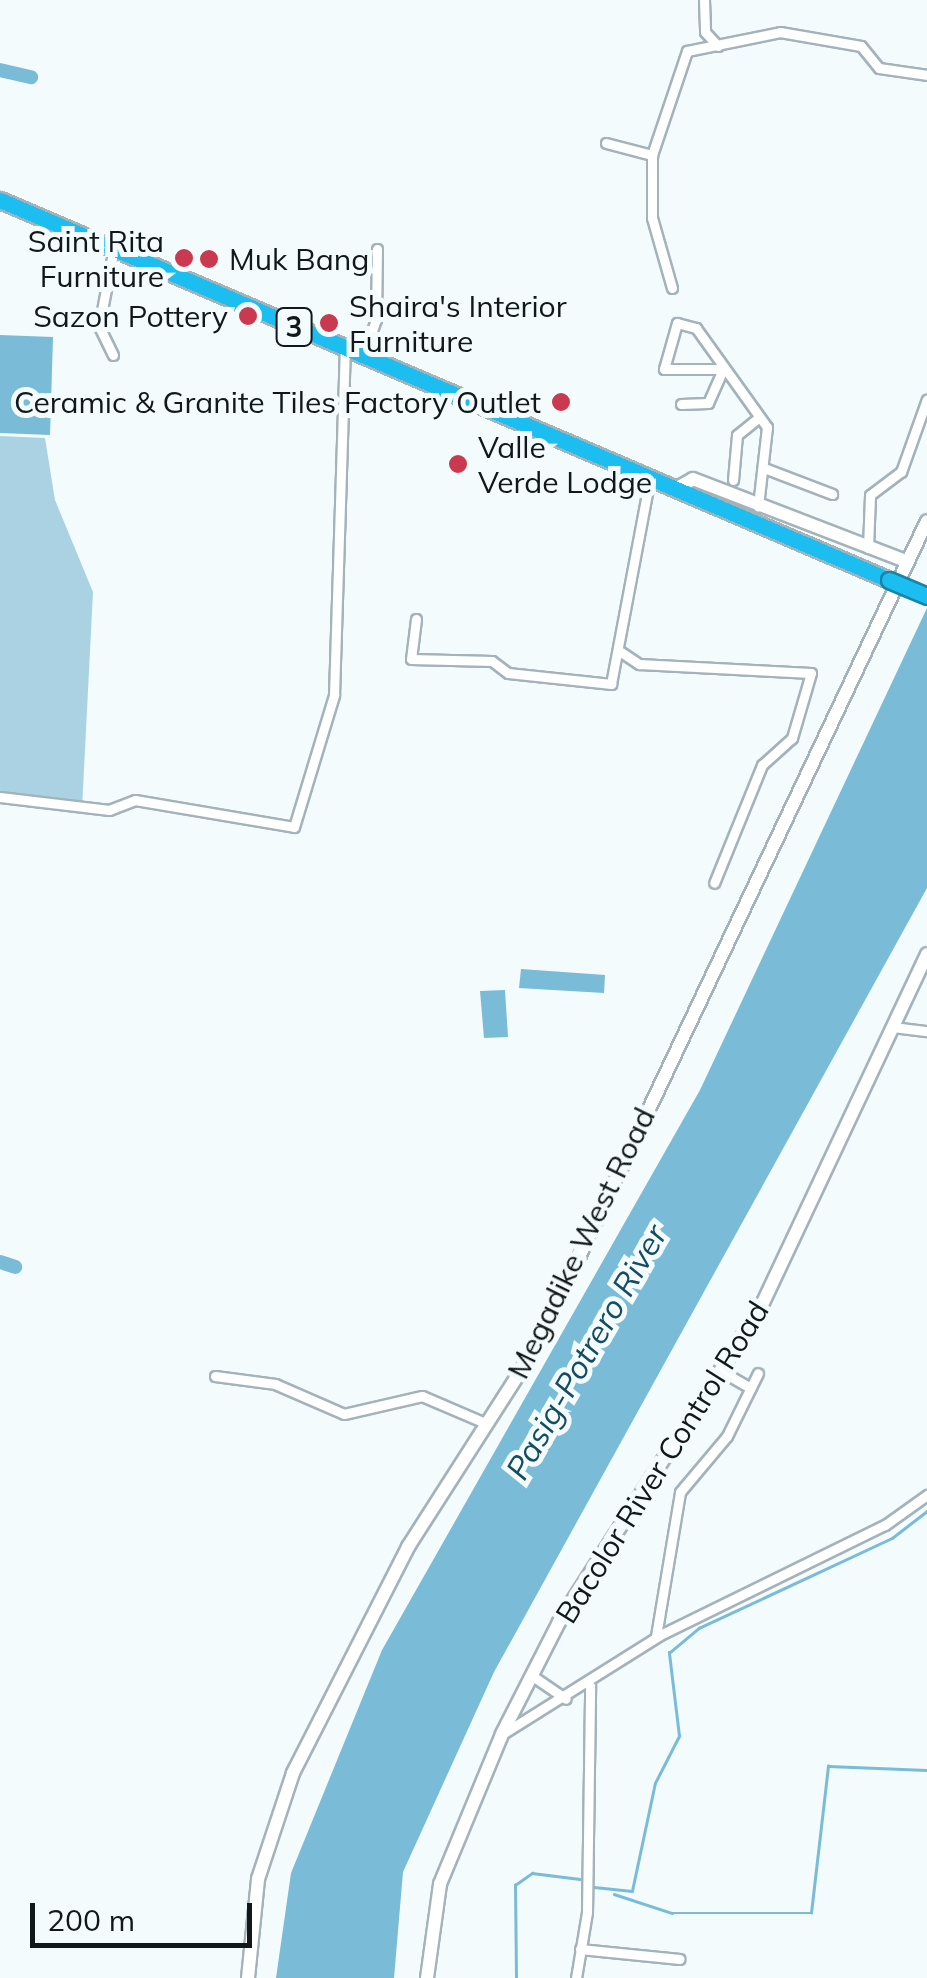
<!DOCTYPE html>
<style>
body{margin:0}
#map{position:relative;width:927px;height:1978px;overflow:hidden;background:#f4fbfd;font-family:Mulish,sans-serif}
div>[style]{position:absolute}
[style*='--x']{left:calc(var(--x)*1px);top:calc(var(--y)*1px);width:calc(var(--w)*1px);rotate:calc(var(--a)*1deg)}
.green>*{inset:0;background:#abd2e3}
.water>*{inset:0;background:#7abbd7}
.stream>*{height:2.5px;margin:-1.25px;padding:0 1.25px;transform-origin:1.25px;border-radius:1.25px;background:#7abbd7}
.river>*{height:14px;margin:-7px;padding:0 7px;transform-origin:7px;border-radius:7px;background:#7abbd7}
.roads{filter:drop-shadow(2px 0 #a4b3ba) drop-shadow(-2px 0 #a4b3ba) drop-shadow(0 2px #a4b3ba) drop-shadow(0 -2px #a4b3ba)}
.street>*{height:9px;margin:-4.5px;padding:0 4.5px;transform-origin:4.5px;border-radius:4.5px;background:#fff}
.secondary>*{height:12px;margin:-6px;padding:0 6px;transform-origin:6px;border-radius:6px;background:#fff}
.highway>*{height:15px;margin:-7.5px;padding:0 7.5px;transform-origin:7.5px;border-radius:7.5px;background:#1cbef2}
.bridges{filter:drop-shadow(2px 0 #1884a6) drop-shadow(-2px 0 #1884a6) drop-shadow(0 2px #1884a6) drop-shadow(0 -2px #1884a6)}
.highway-bridge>*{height:15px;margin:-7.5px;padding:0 7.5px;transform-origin:7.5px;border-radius:7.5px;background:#1cbef2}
.dots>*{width:28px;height:28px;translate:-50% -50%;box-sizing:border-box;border:5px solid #f4fbfd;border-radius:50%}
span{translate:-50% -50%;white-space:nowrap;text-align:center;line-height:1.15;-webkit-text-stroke:10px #f4fbfd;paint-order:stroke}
.shield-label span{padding:2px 8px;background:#f4fbfd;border:2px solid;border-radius:8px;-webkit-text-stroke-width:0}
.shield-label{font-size:28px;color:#12181a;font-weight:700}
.poi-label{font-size:30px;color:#12181a}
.right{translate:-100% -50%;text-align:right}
.left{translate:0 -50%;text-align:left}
.street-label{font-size:30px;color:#12181a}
.water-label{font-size:32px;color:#164c60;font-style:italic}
.scale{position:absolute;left:30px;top:1903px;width:222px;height:45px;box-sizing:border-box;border:5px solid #12181a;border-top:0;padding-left:12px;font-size:30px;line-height:35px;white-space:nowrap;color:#12181a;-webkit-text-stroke:8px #f4fbfd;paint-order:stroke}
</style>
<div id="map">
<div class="green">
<i style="clip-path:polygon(0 436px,45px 438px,55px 500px,93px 592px,82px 809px,0 795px)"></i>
</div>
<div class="water">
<i style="clip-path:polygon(0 335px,53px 337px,50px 435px,0 433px)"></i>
<i style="clip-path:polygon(927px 608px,927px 888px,494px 1672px,403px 1872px,394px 1978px,276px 1978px,291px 1873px,382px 1650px,700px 1090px)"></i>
<i style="clip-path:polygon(521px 969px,605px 975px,604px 993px,519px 988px)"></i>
<i style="clip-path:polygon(505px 990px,508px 1037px,484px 1038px,480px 991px)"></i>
</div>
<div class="stream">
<i style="--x:594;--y:1887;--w:38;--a:6"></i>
<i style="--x:632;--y:1891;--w:110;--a:-78"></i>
<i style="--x:655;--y:1783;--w:53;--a:-62.9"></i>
<i style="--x:679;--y:1736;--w:84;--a:-96.9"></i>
<i style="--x:669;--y:1653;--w:39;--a:-40"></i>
<i style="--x:699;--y:1628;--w:213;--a:-25"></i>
<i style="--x:892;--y:1538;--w:44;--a:-37.6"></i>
<i style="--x:614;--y:1894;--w:61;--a:18.1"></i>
<i style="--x:672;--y:1913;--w:139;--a:0"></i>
<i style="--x:811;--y:1913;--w:148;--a:-83.4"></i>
<i style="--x:828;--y:1766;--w:99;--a:2.3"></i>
<i style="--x:516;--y:1978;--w:93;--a:-90.6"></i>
<i style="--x:515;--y:1885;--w:21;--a:-35"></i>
<i style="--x:532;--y:1873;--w:48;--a:7.1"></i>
</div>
<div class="river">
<i style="--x:0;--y:70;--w:32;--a:13"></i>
<i style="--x:0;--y:1262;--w:16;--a:18"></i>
</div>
<div class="roads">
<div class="street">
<i style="--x:704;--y:0;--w:32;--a:88"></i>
<i style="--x:705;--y:32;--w:19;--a:47"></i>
<i style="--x:606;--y:143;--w:48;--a:14.6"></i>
<i style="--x:672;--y:288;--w:73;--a:-105.9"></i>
<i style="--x:652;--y:218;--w:63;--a:-90"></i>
<i style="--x:652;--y:155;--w:110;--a:-71.4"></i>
<i style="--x:687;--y:51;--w:95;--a:-11.5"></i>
<i style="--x:780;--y:32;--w:82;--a:9.8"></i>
<i style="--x:861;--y:46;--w:28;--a:51"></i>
<i style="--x:879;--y:68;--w:49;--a:8.3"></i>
<i style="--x:113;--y:355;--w:32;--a:-116"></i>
<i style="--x:99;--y:326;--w:80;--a:-79.2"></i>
<i style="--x:363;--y:357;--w:39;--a:-71"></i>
<i style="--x:376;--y:320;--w:71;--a:-89.2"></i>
<i style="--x:681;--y:404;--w:27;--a:-2"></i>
<i style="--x:708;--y:403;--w:37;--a:-66"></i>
<i style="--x:723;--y:369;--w:59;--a:180"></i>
<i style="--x:664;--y:369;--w:48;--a:-74.2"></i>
<i style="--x:677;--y:323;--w:20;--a:15"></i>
<i style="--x:696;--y:328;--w:122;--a:54.4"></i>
<i style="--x:767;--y:427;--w:80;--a:96.5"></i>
<i style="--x:764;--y:468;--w:73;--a:20.9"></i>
<i style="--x:733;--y:480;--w:45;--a:-84.9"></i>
<i style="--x:737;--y:435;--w:28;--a:-39"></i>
<i style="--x:868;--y:548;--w:53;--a:-87.8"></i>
<i style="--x:870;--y:495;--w:39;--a:-37"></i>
<i style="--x:901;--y:472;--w:77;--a:-70.4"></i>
<i style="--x:416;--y:619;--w:40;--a:97.1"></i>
<i style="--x:411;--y:659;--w:81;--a:1.4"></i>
<i style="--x:492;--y:661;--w:20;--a:37"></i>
<i style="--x:508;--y:673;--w:104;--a:6.1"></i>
<i style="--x:611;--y:684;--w:211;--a:-79.3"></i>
<i style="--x:621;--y:652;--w:22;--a:34"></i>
<i style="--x:639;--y:664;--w:172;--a:3"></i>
<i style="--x:811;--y:673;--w:68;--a:106.3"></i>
<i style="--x:792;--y:738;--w:40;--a:138"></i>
<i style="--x:762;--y:765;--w:127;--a:112.1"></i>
<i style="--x:0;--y:797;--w:110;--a:6.8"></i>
<i style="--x:109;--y:810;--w:28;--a:-21"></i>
<i style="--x:135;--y:800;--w:161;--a:9.6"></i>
<i style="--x:294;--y:827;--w:138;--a:-73.1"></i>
<i style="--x:334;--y:695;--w:347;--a:-88.2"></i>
<i style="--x:893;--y:1027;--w:34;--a:7"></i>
<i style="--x:721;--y:1371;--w:34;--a:30"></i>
<i style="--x:215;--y:1376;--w:61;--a:7.6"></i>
<i style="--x:275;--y:1384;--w:75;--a:23.5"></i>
<i style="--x:344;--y:1414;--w:80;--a:-13"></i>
<i style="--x:422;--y:1396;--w:69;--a:23.2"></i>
<i style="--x:656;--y:1636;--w:146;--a:-80.5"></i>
<i style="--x:680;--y:1492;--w:73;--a:-50"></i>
<i style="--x:727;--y:1436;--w:70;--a:-63.8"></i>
<i style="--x:531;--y:1675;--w:42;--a:34.4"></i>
<i style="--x:504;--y:1733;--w:184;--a:-32.1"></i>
<i style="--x:660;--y:1635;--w:250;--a:-26.1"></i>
<i style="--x:885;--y:1525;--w:52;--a:-35.5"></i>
<i style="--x:580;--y:1949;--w:100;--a:5.7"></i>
<i style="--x:576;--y:1978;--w:67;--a:-80.5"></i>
<i style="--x:587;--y:1912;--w:226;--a:-89.2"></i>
</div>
<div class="secondary">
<i style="--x:677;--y:488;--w:18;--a:-29"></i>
<i style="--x:693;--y:479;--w:230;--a:21.1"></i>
<i style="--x:248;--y:1978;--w:100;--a:-84.2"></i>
<i style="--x:258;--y:1879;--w:112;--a:-71.7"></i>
<i style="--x:293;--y:1773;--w:254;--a:-63"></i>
<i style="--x:408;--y:1547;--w:241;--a:-57.4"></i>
<i style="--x:538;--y:1344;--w:910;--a:-64.7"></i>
<i style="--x:427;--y:1978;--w:95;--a:-82.1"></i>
<i style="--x:440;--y:1884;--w:162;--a:-67.5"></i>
<i style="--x:502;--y:1734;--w:126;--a:-63"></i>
<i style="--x:559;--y:1622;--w:374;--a:-57.3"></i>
<i style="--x:761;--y:1307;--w:390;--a:-64.8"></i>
</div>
<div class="highway">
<i style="--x:0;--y:200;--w:967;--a:23.14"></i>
</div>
</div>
<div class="bridges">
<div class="highway-bridge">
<i style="--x:889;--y:580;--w:41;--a:22.8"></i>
</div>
</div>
<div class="dots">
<i style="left:184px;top:258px;background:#ca394f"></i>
<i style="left:209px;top:259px;background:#ca394f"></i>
<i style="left:248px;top:316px;background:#ca394f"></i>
<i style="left:329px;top:323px;background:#ca394f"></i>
<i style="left:561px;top:402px;background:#ca394f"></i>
<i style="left:458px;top:464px;background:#ca394f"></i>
</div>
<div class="shield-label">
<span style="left:294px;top:327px">3</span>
</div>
<div class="poi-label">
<span class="right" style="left:164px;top:258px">Saint Rita<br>Furniture</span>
<span class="left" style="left:229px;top:259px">Muk Bang</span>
<span class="left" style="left:349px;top:323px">Shaira's Interior<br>Furniture</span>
<span class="right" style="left:228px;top:316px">Sazon Pottery</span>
<span class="right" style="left:541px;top:402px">Ceramic &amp; Granite Tiles Factory Outlet</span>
<span class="left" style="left:478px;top:464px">Valle<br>Verde Lodge</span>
</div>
<div class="street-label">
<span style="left:581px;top:1243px;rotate:-64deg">Megadike West Road</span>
<span style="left:662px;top:1462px;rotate:-58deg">Bacolor River Control Road</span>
</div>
<div class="water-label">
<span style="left:586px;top:1352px;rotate:-60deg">Pasig-Potrero River</span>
</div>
<div class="scale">200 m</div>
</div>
